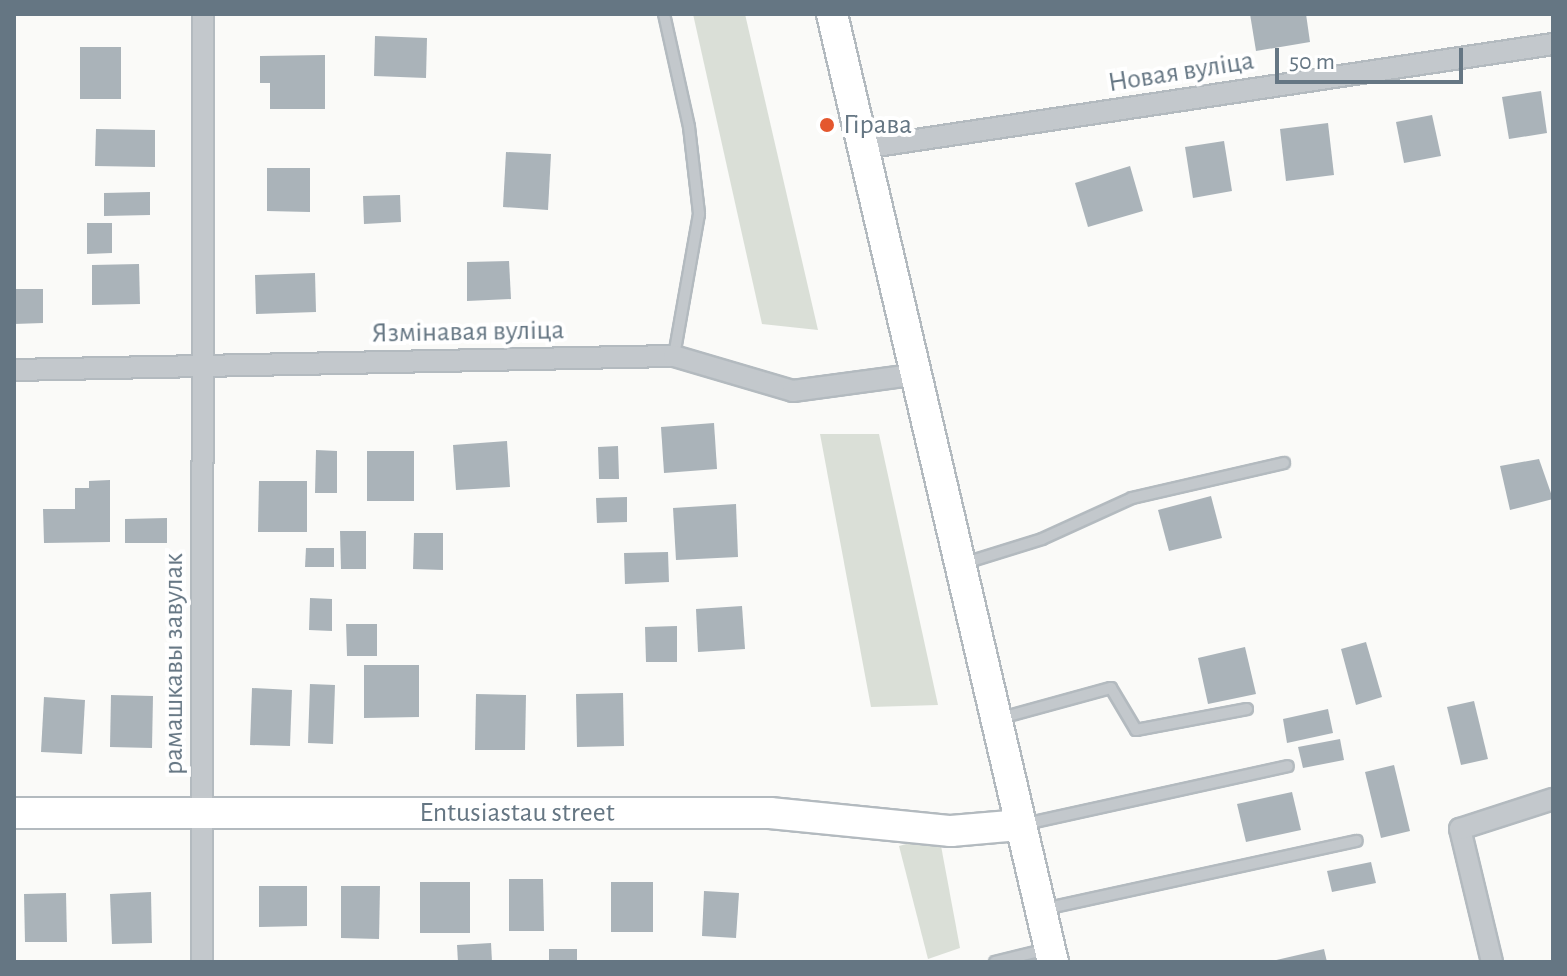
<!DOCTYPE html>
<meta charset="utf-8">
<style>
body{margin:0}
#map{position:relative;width:1567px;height:976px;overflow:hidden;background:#fafaf8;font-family:"Alegreya Sans",sans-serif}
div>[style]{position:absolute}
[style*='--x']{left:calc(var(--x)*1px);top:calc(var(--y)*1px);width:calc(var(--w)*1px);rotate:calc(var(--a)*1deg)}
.green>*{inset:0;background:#dadfd7}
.building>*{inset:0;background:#aab3b9}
.roads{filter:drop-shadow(2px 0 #b3babf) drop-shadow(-2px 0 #b3babf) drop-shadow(0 2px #b3babf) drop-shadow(0 -2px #b3babf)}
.lane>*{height:10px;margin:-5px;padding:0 5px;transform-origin:5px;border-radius:5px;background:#c3c8cc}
.street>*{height:20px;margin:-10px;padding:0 10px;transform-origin:10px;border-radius:10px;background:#c3c8cc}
.secondary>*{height:30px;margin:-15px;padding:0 15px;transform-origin:15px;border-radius:15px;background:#fff}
.dots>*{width:22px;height:22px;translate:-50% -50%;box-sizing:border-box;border:4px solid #fff;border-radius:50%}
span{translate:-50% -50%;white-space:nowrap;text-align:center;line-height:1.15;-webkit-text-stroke:8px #fff;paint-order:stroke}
.street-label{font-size:28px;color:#657683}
.poi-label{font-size:28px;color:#657683}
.left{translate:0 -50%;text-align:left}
.frame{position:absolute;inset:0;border:16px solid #657683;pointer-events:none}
.scale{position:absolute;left:1275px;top:48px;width:188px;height:36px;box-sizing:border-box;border:4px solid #657683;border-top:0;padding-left:10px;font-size:24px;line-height:28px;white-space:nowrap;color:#657683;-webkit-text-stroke:6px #fff;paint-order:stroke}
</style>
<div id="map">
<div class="green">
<i style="clip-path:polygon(693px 14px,745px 14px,818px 330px,762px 324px)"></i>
<i style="clip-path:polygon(820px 434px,879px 434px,938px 705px,871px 707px)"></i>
<i style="clip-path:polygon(939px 835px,960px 948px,928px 959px,899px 846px)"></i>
</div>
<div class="building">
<i style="clip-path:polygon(1250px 14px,1306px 14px,1310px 42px,1256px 51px)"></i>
<i style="clip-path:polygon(375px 36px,427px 38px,426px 78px,374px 76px)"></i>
<i style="clip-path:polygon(80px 47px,121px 47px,121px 99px,80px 99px)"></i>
<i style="clip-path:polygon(325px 55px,325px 109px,270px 109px,270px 83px,260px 83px,260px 56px)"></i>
<i style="clip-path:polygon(1541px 91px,1547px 133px,1509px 139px,1502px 97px)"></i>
<i style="clip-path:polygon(1432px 115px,1441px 156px,1404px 163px,1396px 122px)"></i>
<i style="clip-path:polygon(1328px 123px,1334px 175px,1286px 181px,1280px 129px)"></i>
<i style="clip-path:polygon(96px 129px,155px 130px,155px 167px,95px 166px)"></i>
<i style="clip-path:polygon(1224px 141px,1232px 191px,1193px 198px,1185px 147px)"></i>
<i style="clip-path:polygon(506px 152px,551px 154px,548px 210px,503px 207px)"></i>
<i style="clip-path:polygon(1130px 166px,1143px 211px,1088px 227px,1075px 183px)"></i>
<i style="clip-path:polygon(267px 168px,310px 168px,310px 212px,267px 211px)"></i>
<i style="clip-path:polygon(150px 192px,150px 215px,104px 216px,104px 193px)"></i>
<i style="clip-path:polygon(400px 195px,401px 222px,364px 224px,363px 196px)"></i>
<i style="clip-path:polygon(87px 223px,112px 223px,112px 253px,87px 254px)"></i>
<i style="clip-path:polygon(509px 261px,511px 299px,467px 301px,467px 262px)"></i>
<i style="clip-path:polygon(139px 264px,140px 304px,92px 305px,92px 265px)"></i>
<i style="clip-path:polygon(315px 273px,316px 312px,256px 314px,255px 275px)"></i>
<i style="clip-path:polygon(14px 289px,43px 289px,43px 323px,14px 324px)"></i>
<i style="clip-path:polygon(714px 423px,717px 469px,664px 473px,661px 427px)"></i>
<i style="clip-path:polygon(507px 441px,510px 487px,456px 490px,453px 445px)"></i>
<i style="clip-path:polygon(618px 446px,619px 479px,599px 479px,598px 447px)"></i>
<i style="clip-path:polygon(316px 450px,337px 451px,337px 493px,315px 493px)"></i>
<i style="clip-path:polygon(367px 451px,414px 451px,414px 501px,367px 501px)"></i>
<i style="clip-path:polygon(1539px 459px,1553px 499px,1510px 510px,1500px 466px)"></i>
<i style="clip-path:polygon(110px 480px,110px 542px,44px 543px,43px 509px,75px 509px,75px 488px,89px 488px,89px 481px)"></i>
<i style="clip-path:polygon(259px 481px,307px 481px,307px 532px,258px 532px)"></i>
<i style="clip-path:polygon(1211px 496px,1222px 538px,1169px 551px,1158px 510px)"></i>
<i style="clip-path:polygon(627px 497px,627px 522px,597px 523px,596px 498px)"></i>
<i style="clip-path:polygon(736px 504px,738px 557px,676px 560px,673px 508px)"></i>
<i style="clip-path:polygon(167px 518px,167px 543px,125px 543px,125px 519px)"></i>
<i style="clip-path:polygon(340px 531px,366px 531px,366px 569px,341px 569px)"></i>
<i style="clip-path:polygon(414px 533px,443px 533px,443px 570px,413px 569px)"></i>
<i style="clip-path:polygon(306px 548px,334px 548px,334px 567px,305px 567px)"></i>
<i style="clip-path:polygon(668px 552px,669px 582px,625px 584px,624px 553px)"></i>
<i style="clip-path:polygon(310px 598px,332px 599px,332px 631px,309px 630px)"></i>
<i style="clip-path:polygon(742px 606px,745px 649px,698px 652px,696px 609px)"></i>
<i style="clip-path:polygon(346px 624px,377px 624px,377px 656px,347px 656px)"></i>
<i style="clip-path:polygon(677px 626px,677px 662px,646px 662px,645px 627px)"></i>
<i style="clip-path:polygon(1366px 642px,1382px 697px,1356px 705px,1341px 649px)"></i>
<i style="clip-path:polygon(1245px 647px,1256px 694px,1208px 704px,1198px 658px)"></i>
<i style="clip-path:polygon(364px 665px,419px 665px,419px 717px,364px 718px)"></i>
<i style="clip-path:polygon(310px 684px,335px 685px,333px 744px,308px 743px)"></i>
<i style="clip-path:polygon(252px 688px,292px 690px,290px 746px,250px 745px)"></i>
<i style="clip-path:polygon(623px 693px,624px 746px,577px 747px,576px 694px)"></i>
<i style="clip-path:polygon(476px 694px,526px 695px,525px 750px,475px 750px)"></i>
<i style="clip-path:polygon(111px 695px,153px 696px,152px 748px,110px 747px)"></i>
<i style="clip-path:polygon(44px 697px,85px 700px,82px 754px,41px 752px)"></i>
<i style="clip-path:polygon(1474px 701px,1488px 759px,1461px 765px,1447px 707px)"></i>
<i style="clip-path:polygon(1328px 709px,1333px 733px,1287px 743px,1283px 719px)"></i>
<i style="clip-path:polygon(1340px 739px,1344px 760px,1303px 768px,1298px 747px)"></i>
<i style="clip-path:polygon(1394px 765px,1410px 831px,1381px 838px,1365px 772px)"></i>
<i style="clip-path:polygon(1292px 792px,1301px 830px,1246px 842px,1237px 804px)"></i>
<i style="clip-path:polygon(1371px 862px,1376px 883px,1332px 892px,1327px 871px)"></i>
<i style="clip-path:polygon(509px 879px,543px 879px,544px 931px,509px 931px)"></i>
<i style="clip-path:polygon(420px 882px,470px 882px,470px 933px,420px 933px)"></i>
<i style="clip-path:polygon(611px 882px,653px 882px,653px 932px,611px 932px)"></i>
<i style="clip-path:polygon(259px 886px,307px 886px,307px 926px,259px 927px)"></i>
<i style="clip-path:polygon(341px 886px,380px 886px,379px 939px,341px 938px)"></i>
<i style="clip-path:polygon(704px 891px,739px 893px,736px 938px,702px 936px)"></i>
<i style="clip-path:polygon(151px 892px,152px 943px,112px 944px,110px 894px)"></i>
<i style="clip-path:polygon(66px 893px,67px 942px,25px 942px,24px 894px)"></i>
<i style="clip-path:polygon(491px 943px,492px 962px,458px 962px,457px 945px)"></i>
<i style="clip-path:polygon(549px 949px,577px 949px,577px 962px,549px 962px)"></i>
<i style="clip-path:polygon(1324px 949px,1327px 962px,1272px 962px,1272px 961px)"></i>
</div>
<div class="roads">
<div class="lane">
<i style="--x:664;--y:14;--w:116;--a:77.5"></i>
<i style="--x:689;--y:127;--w:88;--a:83.4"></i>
<i style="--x:699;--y:214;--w:144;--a:100"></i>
<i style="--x:965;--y:563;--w:81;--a:-17.3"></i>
<i style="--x:1042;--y:539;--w:99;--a:-24.5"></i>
<i style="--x:1132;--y:498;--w:156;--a:-13"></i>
<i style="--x:1001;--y:718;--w:114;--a:-15.3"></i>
<i style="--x:1111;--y:688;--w:49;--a:59.2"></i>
<i style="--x:1136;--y:730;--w:113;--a:-10.7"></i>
<i style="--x:1025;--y:824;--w:269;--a:-12.4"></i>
<i style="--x:1044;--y:909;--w:320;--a:-12.3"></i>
<i style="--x:995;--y:962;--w:54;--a:-14"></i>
</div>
<div class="street">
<i style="--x:863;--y:148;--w:698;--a:-8.57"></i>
<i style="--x:14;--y:370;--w:660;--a:-1.22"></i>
<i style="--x:674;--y:356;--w:124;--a:16.4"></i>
<i style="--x:793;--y:391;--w:126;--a:-7.7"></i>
<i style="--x:202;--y:962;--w:948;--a:-89.94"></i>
<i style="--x:1492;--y:962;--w:137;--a:-103.5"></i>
<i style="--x:1460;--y:829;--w:98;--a:-17.9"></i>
</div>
<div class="secondary">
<i style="--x:832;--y:14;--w:973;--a:76.88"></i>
<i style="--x:14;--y:813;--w:756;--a:0"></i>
<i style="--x:770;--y:813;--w:182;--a:5.7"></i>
<i style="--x:951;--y:831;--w:68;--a:-5"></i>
</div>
</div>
<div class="dots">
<i style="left:827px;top:125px;background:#e4572e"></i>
</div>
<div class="street-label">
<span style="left:1181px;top:72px;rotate:-9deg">Новая вуліца</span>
<span style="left:468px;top:332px;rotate:-1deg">Язмінавая вуліца</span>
<span style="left:174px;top:664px;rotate:-90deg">рамашкавы завулак</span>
<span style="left:517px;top:813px">Entusiastau street</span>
</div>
<div class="poi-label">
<span class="left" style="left:843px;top:125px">Гірава</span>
</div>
<div class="frame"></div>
<div class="scale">50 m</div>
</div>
